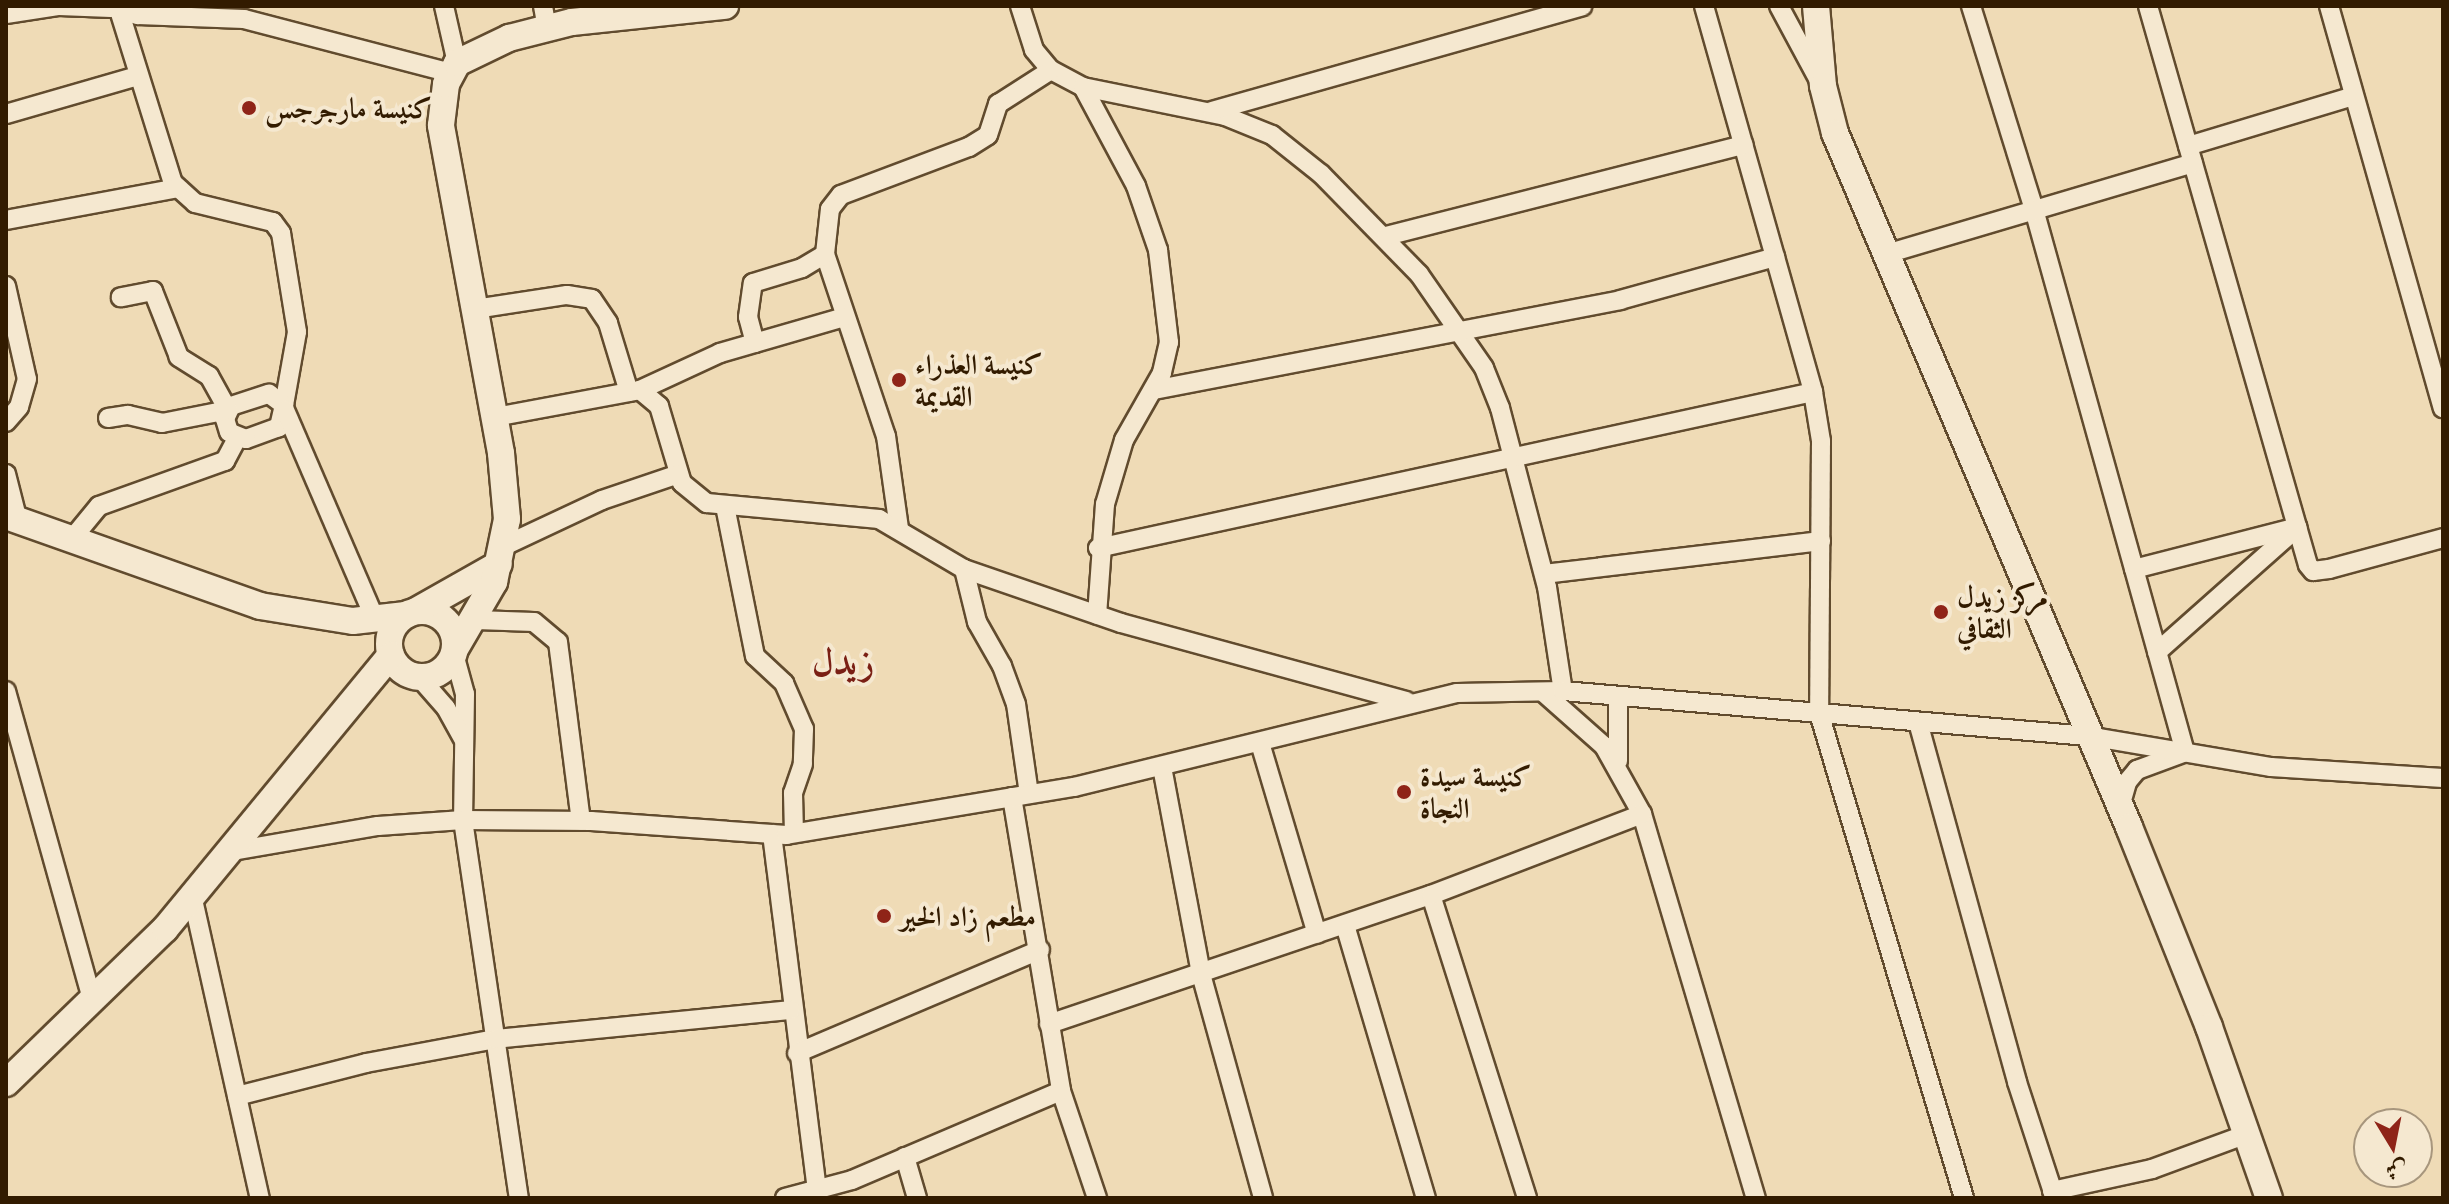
<!DOCTYPE html>
<meta charset="utf-8">
<style>
body{margin:0}
#map{position:relative;width:2449px;height:1204px;overflow:hidden;background:#efdbb6;font-family:"EB Garamond",Amiri,serif}
div>[style]{position:absolute}
[style*='--x']{left:calc(var(--x)*1px);top:calc(var(--y)*1px);width:calc(var(--w)*1px);rotate:calc(var(--a)*1deg)}
.roads{filter:drop-shadow(2px 0 #614b2e) drop-shadow(-2px 0 #614b2e) drop-shadow(0 2px #614b2e) drop-shadow(0 -2px #614b2e)}
.street>*{height:18px;margin:-9px;padding:0 9px;transform-origin:9px;border-radius:9px;background:#f5e8d0}
.secondary>*{height:26px;margin:-13px;padding:0 13px;transform-origin:13px;border-radius:13px;background:#f5e8d0}
.secondary>.ring{margin:-13px;padding:0;box-sizing:content-box;background:none;border:26px solid #f5e8d0;border-radius:50%}
.dots>*{width:22px;height:22px;translate:-50% -50%;box-sizing:border-box;border:4px solid #f5e8d0;border-radius:50%}
span{translate:-50% -50%;white-space:nowrap;text-align:center;line-height:1.15;-webkit-text-stroke:8px #f5e8d0;paint-order:stroke}
.poi-label{font-size:28px;color:#321b00;font-weight:700}
.left{translate:0 -50%;text-align:left}
.district-label{font-size:36px;color:#7a1f14;font-weight:700}
.frame{position:absolute;inset:0;border:8px solid #321b00;pointer-events:none}
.north{position:absolute;left:2353px;top:1108px;width:80px;height:80px;box-sizing:border-box;background:#f5e8d0;border:2px solid #a7967d;border-radius:50%;rotate:170deg;font-size:22px;font-weight:700;line-height:32px;text-align:center;color:#321b00}
.north::after{content:'';display:block;margin:auto;width:28px;height:36px;background:#8f2418;clip-path:polygon(50% 0,100% 100%,50% 72%,0 100%)}
</style>
<div id="map">
<div class="roads">
<div class="street">
<i style="--x:444;--y:6;--w:58;--a:77.2"></i>
<i style="--x:543;--y:6;--w:23;--a:80"></i>
<i style="--x:1020;--y:6;--w:46;--a:72.3"></i>
<i style="--x:1034;--y:50;--w:26;--a:50"></i>
<i style="--x:1051;--y:70;--w:36;--a:28"></i>
<i style="--x:1083;--y:87;--w:145;--a:11.5"></i>
<i style="--x:1225;--y:116;--w:51;--a:22"></i>
<i style="--x:1272;--y:135;--w:63;--a:38.5"></i>
<i style="--x:1321;--y:174;--w:140;--a:45.6"></i>
<i style="--x:1419;--y:274;--w:114;--a:55.3"></i>
<i style="--x:1484;--y:368;--w:43;--a:68.2"></i>
<i style="--x:1500;--y:408;--w:185;--a:75.3"></i>
<i style="--x:1547;--y:587;--w:105;--a:81.3"></i>
<i style="--x:1704;--y:6;--w:401;--a:74.2"></i>
<i style="--x:1813;--y:392;--w:50;--a:80.7"></i>
<i style="--x:1821;--y:441;--w:272;--a:90.4"></i>
<i style="--x:1819;--y:713;--w:506;--a:73.35"></i>
<i style="--x:1779;--y:6;--w:89;--a:61.7"></i>
<i style="--x:1971;--y:6;--w:217;--a:72.8"></i>
<i style="--x:2035;--y:213;--w:559;--a:74.45"></i>
<i style="--x:2148;--y:6;--w:581;--a:74.03"></i>
<i style="--x:2308;--y:565;--w:8;--a:50"></i>
<i style="--x:2313;--y:571;--w:16;--a:-7"></i>
<i style="--x:2329;--y:569;--w:118;--a:-15.2"></i>
<i style="--x:2329;--y:6;--w:418;--a:74.2"></i>
<i style="--x:111;--y:7;--w:28;--a:17"></i>
<i style="--x:138;--y:15;--w:106;--a:2.2"></i>
<i style="--x:244;--y:19;--w:214;--a:14.6"></i>
<i style="--x:119;--y:10;--w:181;--a:72.7"></i>
<i style="--x:173;--y:183;--w:30;--a:42"></i>
<i style="--x:195;--y:203;--w:80;--a:13.7"></i>
<i style="--x:273;--y:222;--w:14;--a:54"></i>
<i style="--x:281;--y:233;--w:100;--a:80.8"></i>
<i style="--x:297;--y:332;--w:74;--a:100.1"></i>
<i style="--x:6;--y:14;--w:54;--a:-8.6"></i>
<i style="--x:59;--y:6;--w:52;--a:2.2"></i>
<i style="--x:1083;--y:87;--w:112;--a:61.8"></i>
<i style="--x:1136;--y:186;--w:68;--a:71"></i>
<i style="--x:1158;--y:250;--w:93;--a:83.2"></i>
<i style="--x:1169;--y:342;--w:32;--a:103"></i>
<i style="--x:1162;--y:373;--w:77;--a:119.6"></i>
<i style="--x:1124;--y:440;--w:67;--a:106.5"></i>
<i style="--x:1105;--y:504;--w:111;--a:94.1"></i>
<i style="--x:1212;--y:111;--w:385;--a:-15.8"></i>
<i style="--x:6;--y:114;--w:137;--a:-16.1"></i>
<i style="--x:2188;--y:146;--w:173;--a:-16.8"></i>
<i style="--x:6;--y:220;--w:175;--a:-10.5"></i>
<i style="--x:1386;--y:236;--w:369;--a:-14.3"></i>
<i style="--x:825;--y:254;--w:192;--a:71.5"></i>
<i style="--x:886;--y:436;--w:94;--a:82"></i>
<i style="--x:1886;--y:254;--w:320;--a:-16.5"></i>
<i style="--x:6;--y:286;--w:95;--a:77.3"></i>
<i style="--x:27;--y:379;--w:29;--a:106"></i>
<i style="--x:19;--y:407;--w:20;--a:131"></i>
<i style="--x:475;--y:309;--w:93;--a:-8.7"></i>
<i style="--x:567;--y:295;--w:25;--a:9"></i>
<i style="--x:592;--y:299;--w:29;--a:56"></i>
<i style="--x:608;--y:323;--w:72;--a:73.1"></i>
<i style="--x:755;--y:343;--w:27;--a:-105"></i>
<i style="--x:748;--y:317;--w:34;--a:-82"></i>
<i style="--x:753;--y:283;--w:51;--a:-17"></i>
<i style="--x:802;--y:268;--w:27;--a:-31"></i>
<i style="--x:825;--y:254;--w:45;--a:-83.7"></i>
<i style="--x:830;--y:209;--w:18;--a:-52"></i>
<i style="--x:841;--y:195;--w:137;--a:-20.6"></i>
<i style="--x:969;--y:147;--w:22;--a:-32"></i>
<i style="--x:988;--y:135;--w:33;--a:-72"></i>
<i style="--x:998;--y:104;--w:63;--a:-32.7"></i>
<i style="--x:640;--y:390;--w:88;--a:-24.8"></i>
<i style="--x:720;--y:353;--w:130;--a:-16.1"></i>
<i style="--x:1154;--y:390;--w:475;--a:-10.9"></i>
<i style="--x:1620;--y:300;--w:161;--a:-15.5"></i>
<i style="--x:269;--y:394;--w:19;--a:36"></i>
<i style="--x:284;--y:405;--w:23;--a:103"></i>
<i style="--x:279;--y:427;--w:35;--a:160"></i>
<i style="--x:246;--y:439;--w:18;--a:-158"></i>
<i style="--x:229;--y:432;--w:14;--a:-107"></i>
<i style="--x:225;--y:419;--w:14;--a:-65"></i>
<i style="--x:231;--y:406;--w:40;--a:-18"></i>
<i style="--x:285;--y:410;--w:228;--a:66.7"></i>
<i style="--x:495;--y:417;--w:147;--a:-10.5"></i>
<i style="--x:640;--y:390;--w:25;--a:40"></i>
<i style="--x:659;--y:406;--w:80;--a:73.4"></i>
<i style="--x:682;--y:483;--w:32;--a:39"></i>
<i style="--x:707;--y:503;--w:173;--a:5.3"></i>
<i style="--x:879;--y:519;--w:99;--a:30.5"></i>
<i style="--x:964;--y:569;--w:166;--a:19"></i>
<i style="--x:1121;--y:623;--w:296;--a:15.3"></i>
<i style="--x:108;--y:418;--w:20;--a:-9"></i>
<i style="--x:128;--y:415;--w:35;--a:13"></i>
<i style="--x:162;--y:423;--w:67;--a:-11.1"></i>
<i style="--x:228;--y:410;--w:39;--a:-119"></i>
<i style="--x:209;--y:376;--w:36;--a:-148"></i>
<i style="--x:179;--y:357;--w:71;--a:-111.5"></i>
<i style="--x:153;--y:291;--w:33;--a:169"></i>
<i style="--x:6;--y:474;--w:49;--a:75.7"></i>
<i style="--x:725;--y:506;--w:153;--a:78.7"></i>
<i style="--x:755;--y:656;--w:40;--a:43"></i>
<i style="--x:784;--y:683;--w:50;--a:66.5"></i>
<i style="--x:804;--y:729;--w:35;--a:92"></i>
<i style="--x:803;--y:764;--w:31;--a:109"></i>
<i style="--x:793;--y:793;--w:40;--a:88.6"></i>
<i style="--x:71;--y:540;--w:44;--a:-50.5"></i>
<i style="--x:99;--y:506;--w:134;--a:-19.7"></i>
<i style="--x:225;--y:461;--w:26;--a:-62"></i>
<i style="--x:504;--y:546;--w:108;--a:-25.1"></i>
<i style="--x:602;--y:500;--w:81;--a:-18.7"></i>
<i style="--x:1098;--y:548;--w:732;--a:-12.31"></i>
<i style="--x:964;--y:569;--w:55;--a:76.2"></i>
<i style="--x:977;--y:622;--w:51;--a:60.4"></i>
<i style="--x:1002;--y:666;--w:40;--a:69.8"></i>
<i style="--x:1016;--y:704;--w:91;--a:81.8"></i>
<i style="--x:2134;--y:569;--w:165;--a:-14.4"></i>
<i style="--x:1544;--y:574;--w:279;--a:-6.8"></i>
<i style="--x:476;--y:620;--w:58;--a:2"></i>
<i style="--x:534;--y:622;--w:31;--a:40"></i>
<i style="--x:558;--y:642;--w:180;--a:82.7"></i>
<i style="--x:2157;--y:652;--w:188;--a:-41.6"></i>
<i style="--x:454;--y:654;--w:41;--a:74.6"></i>
<i style="--x:465;--y:694;--w:126;--a:90.9"></i>
<i style="--x:463;--y:820;--w:382;--a:81.6"></i>
<i style="--x:419;--y:677;--w:41;--a:48.9"></i>
<i style="--x:446;--y:708;--w:35;--a:61"></i>
<i style="--x:6;--y:691;--w:321;--a:74.4"></i>
<i style="--x:1543;--y:692;--w:81;--a:41.5"></i>
<i style="--x:1604;--y:746;--w:78;--a:60.8"></i>
<i style="--x:1642;--y:814;--w:401;--a:73.5"></i>
<i style="--x:1618;--y:696;--w:65;--a:90"></i>
<i style="--x:1918;--y:722;--w:373;--a:74.6"></i>
<i style="--x:2017;--y:1082;--w:122;--a:71.9"></i>
<i style="--x:1260;--y:743;--w:199;--a:73.4"></i>
<i style="--x:1162;--y:767;--w:211;--a:79.3"></i>
<i style="--x:1201;--y:974;--w:232;--a:74.5"></i>
<i style="--x:1012;--y:797;--w:298;--a:80.5"></i>
<i style="--x:1061;--y:1091;--w:113;--a:71.4"></i>
<i style="--x:2120;--y:807;--w:26;--a:-74"></i>
<i style="--x:2127;--y:782;--w:16;--a:-50"></i>
<i style="--x:2137;--y:770;--w:49;--a:-20.3"></i>
<i style="--x:772;--y:834;--w:358;--a:82.8"></i>
<i style="--x:227;--y:852;--w:153;--a:-9.8"></i>
<i style="--x:378;--y:826;--w:85;--a:-4"></i>
<i style="--x:463;--y:820;--w:128;--a:0.4"></i>
<i style="--x:591;--y:821;--w:196;--a:4.1"></i>
<i style="--x:786;--y:835;--w:292;--a:-9.5"></i>
<i style="--x:1074;--y:787;--w:394;--a:-13.8"></i>
<i style="--x:1457;--y:693;--w:106;--a:-1.1"></i>
<i style="--x:1563;--y:691;--w:527;--a:4.9"></i>
<i style="--x:2088;--y:736;--w:186;--a:9.6"></i>
<i style="--x:2271;--y:767;--w:172;--a:3.7"></i>
<i style="--x:192;--y:895;--w:311;--a:77.4"></i>
<i style="--x:1431;--y:895;--w:318;--a:72.4"></i>
<i style="--x:1345;--y:925;--w:285;--a:73.5"></i>
<i style="--x:1049;--y:1024;--w:403;--a:-18.7"></i>
<i style="--x:1431;--y:895;--w:226;--a:-21"></i>
<i style="--x:797;--y:1053;--w:264;--a:-23"></i>
<i style="--x:237;--y:1096;--w:133;--a:-14.3"></i>
<i style="--x:366;--y:1063;--w:131;--a:-10.5"></i>
<i style="--x:495;--y:1039;--w:297;--a:-5.6"></i>
<i style="--x:905;--y:1157;--w:43;--a:73.7"></i>
<i style="--x:2052;--y:1191;--w:102;--a:-12.4"></i>
<i style="--x:2152;--y:1169;--w:101;--a:-20.2"></i>
<i style="--x:785;--y:1198;--w:69;--a:-15"></i>
<i style="--x:852;--y:1180;--w:227;--a:-23.1"></i>
</div>
<div class="secondary">
<i style="--x:1816;--y:6;--w:80;--a:85"></i>
<i style="--x:1823;--y:86;--w:49;--a:75.7"></i>
<i style="--x:1835;--y:133;--w:754;--a:67.04"></i>
<i style="--x:2129;--y:827;--w:215;--a:68.2"></i>
<i style="--x:2209;--y:1027;--w:181;--a:70.7"></i>
<i style="--x:6;--y:516;--w:269;--a:19.5"></i>
<i style="--x:260;--y:606;--w:94;--a:9.2"></i>
<i style="--x:353;--y:621;--w:53;--a:-6.5"></i>
<i class="ring" style="left:389px;top:611px;width:40px;height:40px"></i>
<i style="--x:416;--y:611;--w:95;--a:-29.5"></i>
<i style="--x:455;--y:649;--w:78;--a:-59.8"></i>
<i style="--x:494;--y:582;--w:64;--a:-78.3"></i>
<i style="--x:507;--y:519;--w:66;--a:-95.2"></i>
<i style="--x:501;--y:453;--w:333;--a:-100.4"></i>
<i style="--x:441;--y:125;--w:41;--a:-83"></i>
<i style="--x:446;--y:84;--w:24;--a:-62"></i>
<i style="--x:457;--y:63;--w:58;--a:-25.7"></i>
<i style="--x:509;--y:38;--w:65;--a:-14.3"></i>
<i style="--x:572;--y:22;--w:154;--a:-6"></i>
<i style="--x:6;--y:1083;--w:221;--a:-44.1"></i>
<i style="--x:165;--y:929;--w:355;--a:-50.5"></i>
</div>
</div>
<div class="dots">
<i style="left:249px;top:108px;background:#8f2418"></i>
<i style="left:899px;top:380px;background:#8f2418"></i>
<i style="left:1941px;top:612px;background:#8f2418"></i>
<i style="left:1404px;top:792px;background:#8f2418"></i>
<i style="left:884px;top:916px;background:#8f2418"></i>
</div>
<div class="poi-label">
<span class="left" style="left:265px;top:108px">كنيسة مارجرجس</span>
<span class="left" style="left:915px;top:380px">كنيسة العذراء<br>القديمة</span>
<span class="left" style="left:1957px;top:612px">مركز زيدل<br>الثقافي</span>
<span class="left" style="left:1420px;top:792px">كنيسة سيدة<br>النجاة</span>
<span class="left" style="left:900px;top:916px">مطعم زاد الخير</span>
</div>
<div class="district-label">
<span style="left:843px;top:662px">زيدل</span>
</div>
<div class="frame"></div>
<div class="north">ش</div>
</div>
